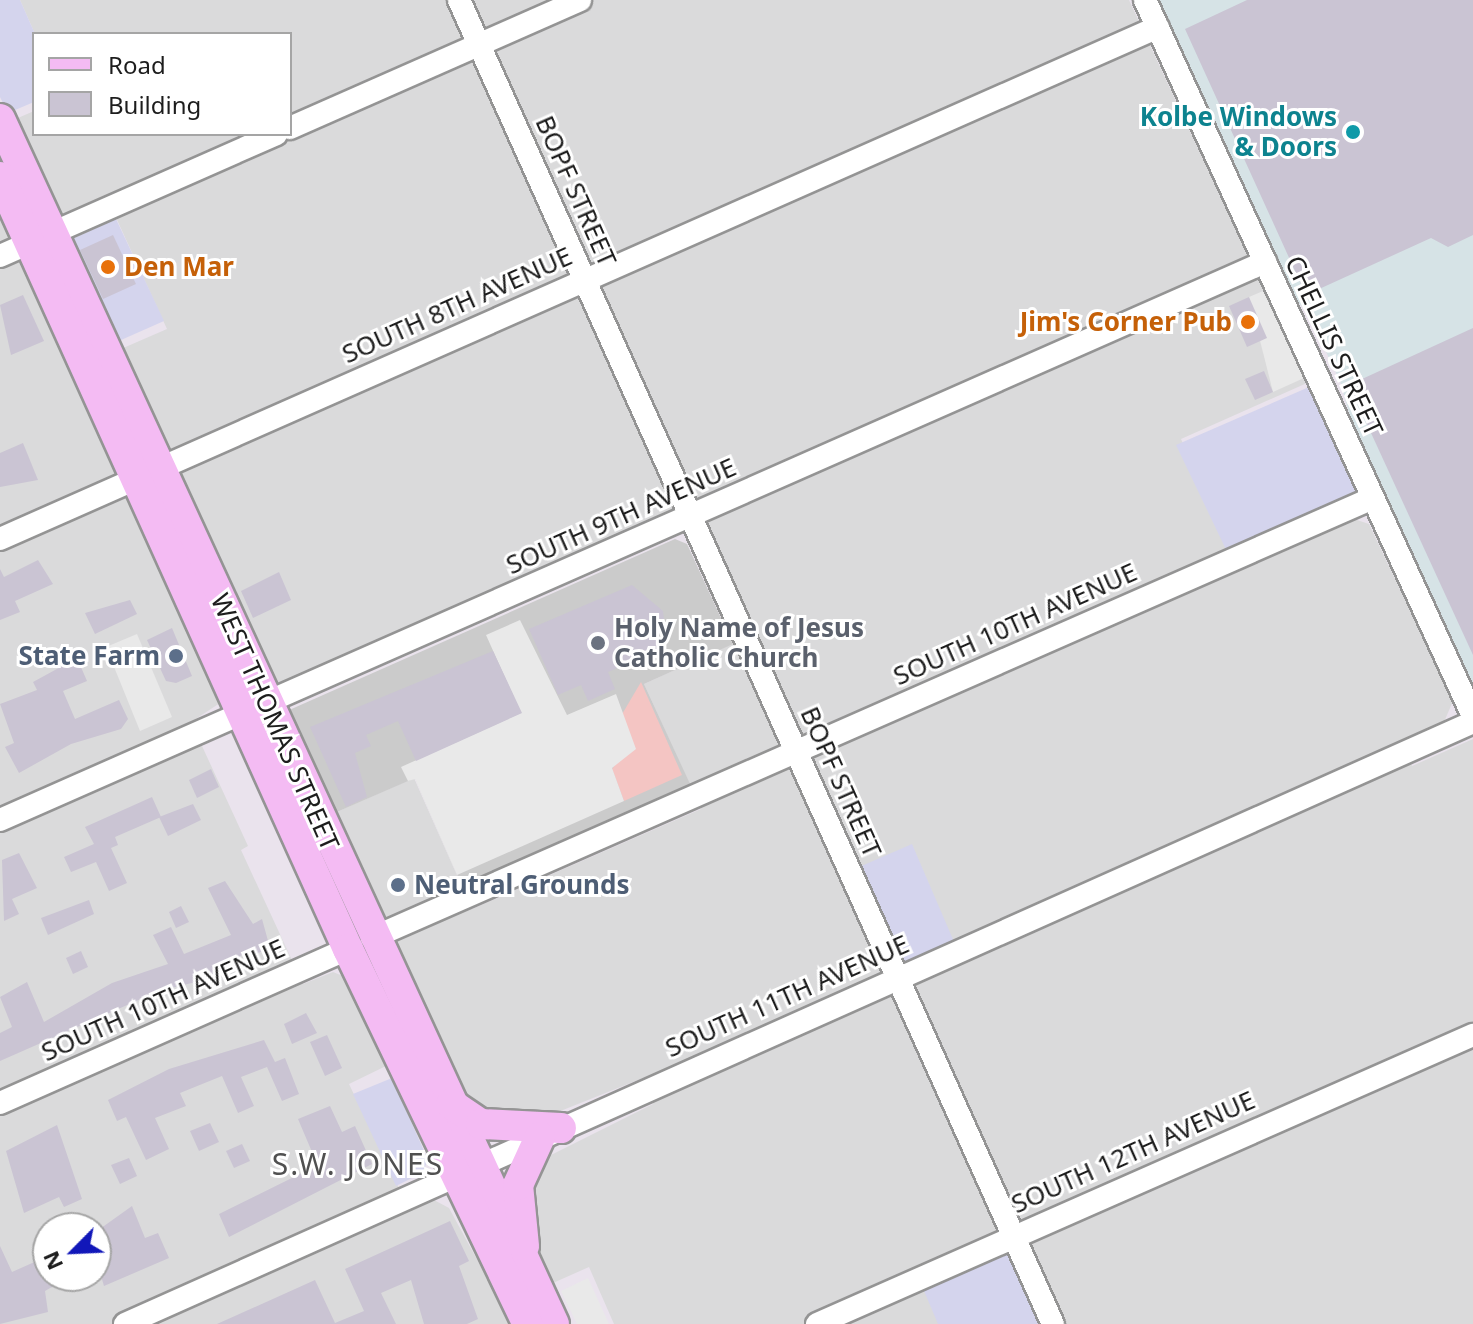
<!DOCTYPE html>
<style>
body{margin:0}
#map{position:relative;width:1473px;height:1324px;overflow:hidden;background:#eae3ed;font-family:"Noto Sans",sans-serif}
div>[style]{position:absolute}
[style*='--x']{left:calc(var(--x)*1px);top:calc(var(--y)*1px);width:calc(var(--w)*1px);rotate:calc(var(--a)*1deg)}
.residential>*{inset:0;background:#dadadb}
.commercial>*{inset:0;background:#d4d4ed}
.industrial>*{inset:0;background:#d6e3e6}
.religious>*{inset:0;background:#cbcbcb}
.park>*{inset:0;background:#f4c5c3}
.parking>*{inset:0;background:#e9e9e9}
.building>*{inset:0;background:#cac4d3}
.roads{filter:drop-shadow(2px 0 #949494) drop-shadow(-2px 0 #949494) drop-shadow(0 2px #949494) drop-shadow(0 -2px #949494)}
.street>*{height:22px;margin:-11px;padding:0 11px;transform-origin:11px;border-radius:11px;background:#fff}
.secondary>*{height:30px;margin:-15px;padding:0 15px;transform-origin:15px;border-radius:15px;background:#f4bbf3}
.dots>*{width:22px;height:22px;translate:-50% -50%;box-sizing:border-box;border:4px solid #fff;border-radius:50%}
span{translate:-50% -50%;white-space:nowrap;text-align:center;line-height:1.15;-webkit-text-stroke:6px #fff;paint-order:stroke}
.culture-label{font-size:26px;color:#0d838f;font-weight:700}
.right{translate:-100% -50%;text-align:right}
.street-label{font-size:26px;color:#1d1d1d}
.food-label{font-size:26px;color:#c56008;font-weight:700}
.left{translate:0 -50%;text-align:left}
.worship-label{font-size:26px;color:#5b616d;font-weight:700}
.service-label{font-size:26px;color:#4e5e75;font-weight:700}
.quarter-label{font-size:30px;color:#505050;letter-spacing:2px}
.legend{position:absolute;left:32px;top:32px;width:260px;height:104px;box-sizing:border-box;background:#fff;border:2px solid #a5a5a5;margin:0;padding:10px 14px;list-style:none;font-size:24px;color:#1d1d1d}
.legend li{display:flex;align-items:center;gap:16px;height:40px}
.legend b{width:40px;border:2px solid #a5a5a5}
.north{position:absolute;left:32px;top:1212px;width:80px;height:80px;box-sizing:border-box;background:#fff;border:2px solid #a5a5a5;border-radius:50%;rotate:246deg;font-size:22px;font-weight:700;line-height:32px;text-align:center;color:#1d1d1d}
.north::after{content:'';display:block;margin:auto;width:28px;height:36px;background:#1117b9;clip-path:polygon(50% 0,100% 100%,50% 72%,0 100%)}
</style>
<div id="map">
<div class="residential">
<i style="clip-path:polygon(20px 0,1129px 0,1307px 383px,1181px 439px,1242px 570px,1354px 519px,1369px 524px,1453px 701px,1444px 722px,1402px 740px,1412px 766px,1473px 739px,1473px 1324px,614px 1324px,589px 1267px,544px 1287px,524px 1202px,539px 1161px,653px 1104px,643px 1078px,533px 1122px,461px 1105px,323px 818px,414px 778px,472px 909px,701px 809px,644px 684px,754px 634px,696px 503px,276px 684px,114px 352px,167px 329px,107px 198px,59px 216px,11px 121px,34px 111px,34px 134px,290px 134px,290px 34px,35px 34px)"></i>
<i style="clip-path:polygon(evenodd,0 208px,220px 703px,191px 722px,248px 846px,241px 850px,303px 984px,333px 972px,343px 976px,386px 1066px,349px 1084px,409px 1209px,434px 1200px,449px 1208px,512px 1324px,0 1324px,0 208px,48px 1228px,96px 1228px,96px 1276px,48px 1276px,48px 1228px)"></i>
</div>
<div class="commercial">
<i style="clip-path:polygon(0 0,20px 0,35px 34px,34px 102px,8px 113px,0 97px)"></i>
<i style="clip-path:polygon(116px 219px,164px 321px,112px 344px,70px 240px)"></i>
<i style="clip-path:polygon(1309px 387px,1373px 498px,1231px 560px,1176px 445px)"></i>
<i style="clip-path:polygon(912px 844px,958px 951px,898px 978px,850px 871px)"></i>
<i style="clip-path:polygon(392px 1078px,428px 1160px,422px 1173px,396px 1186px,353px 1094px)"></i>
<i style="clip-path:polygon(1014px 1236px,1053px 1324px,938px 1324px,919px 1279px)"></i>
</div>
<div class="industrial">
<i style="clip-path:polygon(1145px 0,1473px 0,1473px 716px,1373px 498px,1340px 381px,1308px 314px,1265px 262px)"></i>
</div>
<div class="religious">
<i style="clip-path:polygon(675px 539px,687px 544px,733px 644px,644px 684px,691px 786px,462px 886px,415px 778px,323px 818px,287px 711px)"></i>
</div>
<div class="park">
<i style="clip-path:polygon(641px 682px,682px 775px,624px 801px,612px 769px,621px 757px,621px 716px)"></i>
</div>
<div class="parking">
<i style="clip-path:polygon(1263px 291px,1304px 378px,1273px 392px,1249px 297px)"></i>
<i style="clip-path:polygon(520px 620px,567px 715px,616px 694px,636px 749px,612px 768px,624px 801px,457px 875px,415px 779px,408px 781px,401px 767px,521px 713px,486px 635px)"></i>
<i style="clip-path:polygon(137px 634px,172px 717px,140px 731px,106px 647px)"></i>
<i style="clip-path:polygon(588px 1278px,609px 1324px,577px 1324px,561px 1291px)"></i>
</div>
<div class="building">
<i style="clip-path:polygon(1247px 0,1473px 0,1473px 235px,1448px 247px,1431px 238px,1306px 295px,1185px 29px)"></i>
<i style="clip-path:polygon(113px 235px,136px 284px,103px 299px,80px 250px)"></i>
<i style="clip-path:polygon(23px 295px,44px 341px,11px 355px,0 305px)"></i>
<i style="clip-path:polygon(1249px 297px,1267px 338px,1247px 347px,1229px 306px)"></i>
<i style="clip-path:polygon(1473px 328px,1473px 655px,1349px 385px)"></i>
<i style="clip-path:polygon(1264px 371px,1273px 392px,1255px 400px,1245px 379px)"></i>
<i style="clip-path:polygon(23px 443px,38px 480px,0 487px,0 453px)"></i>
<i style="clip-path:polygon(38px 560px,53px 584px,15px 601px,20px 612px,0 620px,0 569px,4px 577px)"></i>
<i style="clip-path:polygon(279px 572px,291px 600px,253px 618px,241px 591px)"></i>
<i style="clip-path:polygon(632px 585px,663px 611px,665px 628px,656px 632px,661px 649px,608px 672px,615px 689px,588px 701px,581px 685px,558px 695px,529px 629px)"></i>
<i style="clip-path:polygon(130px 600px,137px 614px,95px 634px,85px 613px)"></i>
<i style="clip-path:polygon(172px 628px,192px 676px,176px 683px,166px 681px,147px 640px)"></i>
<i style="clip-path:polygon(493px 651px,522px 713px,416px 761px,398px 721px,366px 735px,371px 746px,355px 753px,367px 797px,346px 807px,310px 727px)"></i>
<i style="clip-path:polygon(77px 658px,87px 681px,63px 691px,75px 719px,119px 700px,128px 719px,121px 729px,71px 744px,19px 773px,5px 747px,14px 743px,0 704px,37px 690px,33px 682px)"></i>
<i style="clip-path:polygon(211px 769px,219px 787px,197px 798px,189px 780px)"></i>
<i style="clip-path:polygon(152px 797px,161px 817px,115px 837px,118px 845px,111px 848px,127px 883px,109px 891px,96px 862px,71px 872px,64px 857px,94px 844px,85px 827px)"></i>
<i style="clip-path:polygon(193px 804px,201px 820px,168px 836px,159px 817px)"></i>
<i style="clip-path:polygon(19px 853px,37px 888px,12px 899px,19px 914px,4px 921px,2px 860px)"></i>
<i style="clip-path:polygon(225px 881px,253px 924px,262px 919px,270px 948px,256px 954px,253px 947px,208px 979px,159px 991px,0 1061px,0 1033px,12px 1027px,0 997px,27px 982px,44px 1022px,112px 983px,168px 964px,153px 935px,171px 927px,184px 954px,231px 935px,208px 888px)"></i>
<i style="clip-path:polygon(89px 900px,94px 914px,48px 935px,41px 918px)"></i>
<i style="clip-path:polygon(181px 906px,189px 922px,176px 928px,169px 912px)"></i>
<i style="clip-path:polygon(81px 951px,88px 967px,73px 974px,66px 958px)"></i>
<i style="clip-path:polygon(306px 1013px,317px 1033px,292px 1044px,284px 1024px)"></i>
<i style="clip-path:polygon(327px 1035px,342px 1068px,325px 1076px,310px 1042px)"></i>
<i style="clip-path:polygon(264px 1040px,275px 1062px,285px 1058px,299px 1094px,282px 1101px,267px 1067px,241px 1077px,254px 1106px,238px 1113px,222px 1076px,180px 1093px,186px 1106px,155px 1118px,169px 1149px,146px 1160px,126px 1117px,117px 1121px,108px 1100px,169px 1069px)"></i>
<i style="clip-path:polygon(330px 1106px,342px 1132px,355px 1126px,372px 1164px,229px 1237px,219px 1214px,304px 1172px,301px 1165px,315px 1159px,298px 1119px)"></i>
<i style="clip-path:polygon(210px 1123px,219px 1142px,199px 1151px,190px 1131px)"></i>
<i style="clip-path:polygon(57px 1125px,82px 1199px,64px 1207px,59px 1197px,24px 1213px,6px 1151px)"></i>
<i style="clip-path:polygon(242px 1144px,250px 1161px,234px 1168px,226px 1151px)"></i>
<i style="clip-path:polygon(129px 1158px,137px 1176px,120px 1184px,111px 1165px)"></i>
<i style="clip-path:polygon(132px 1206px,145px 1238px,158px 1233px,169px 1258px,104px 1286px,96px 1259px,108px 1254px,97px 1231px)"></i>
<i style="clip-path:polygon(450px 1221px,469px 1261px,459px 1266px,478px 1319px,467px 1324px,424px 1324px,411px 1280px,381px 1293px,396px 1324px,217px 1324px,315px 1280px,335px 1323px,364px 1311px,345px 1269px)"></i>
<i style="clip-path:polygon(0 1246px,12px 1272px,48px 1256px,48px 1276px,71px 1276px,45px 1291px,48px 1312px,0 1324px)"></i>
</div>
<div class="roads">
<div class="street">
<i style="--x:459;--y:0;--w:1451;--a:65.84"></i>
<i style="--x:1145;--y:0;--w:788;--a:65.39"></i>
<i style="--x:290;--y:128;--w:317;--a:-23.8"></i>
<i style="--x:0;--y:256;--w:302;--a:-23.8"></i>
<i style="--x:0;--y:539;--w:1266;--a:-23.85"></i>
<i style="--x:0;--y:820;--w:1383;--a:-23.8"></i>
<i style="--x:372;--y:938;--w:1093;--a:-23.73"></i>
<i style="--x:0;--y:1103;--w:381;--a:-23.9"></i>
<i style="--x:125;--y:1324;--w:1476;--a:-24.06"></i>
<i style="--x:817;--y:1324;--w:717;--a:-23.78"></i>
</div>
<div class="secondary">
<i style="--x:0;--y:119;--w:1326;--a:65.31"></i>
<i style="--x:0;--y:177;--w:847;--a:65.74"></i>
<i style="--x:348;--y:949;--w:416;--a:64.4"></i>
<i style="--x:451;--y:1104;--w:36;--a:34"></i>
<i style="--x:481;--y:1124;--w:80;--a:2.9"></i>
<i style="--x:524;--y:1246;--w:61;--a:-95.6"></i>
<i style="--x:518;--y:1185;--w:53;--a:-65.4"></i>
</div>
</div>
<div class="dots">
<i style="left:1353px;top:132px;background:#0f9aa8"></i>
<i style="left:108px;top:267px;background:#e8710a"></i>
<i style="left:1248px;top:322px;background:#e8710a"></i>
<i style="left:598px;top:643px;background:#6b7280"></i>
<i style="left:176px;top:656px;background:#5c6f8a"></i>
<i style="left:398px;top:885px;background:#5c6f8a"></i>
</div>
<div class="culture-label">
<span class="right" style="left:1337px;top:132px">Kolbe Windows<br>&amp; Doors</span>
</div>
<div class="street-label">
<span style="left:576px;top:191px;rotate:66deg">BOPF STREET</span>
<span style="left:457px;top:305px;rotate:-24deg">SOUTH 8TH AVENUE</span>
<span style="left:1334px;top:346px;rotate:65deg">CHELLIS STREET</span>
<span style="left:621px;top:516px;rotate:-24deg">SOUTH 9TH AVENUE</span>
<span style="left:1015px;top:624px;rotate:-24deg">SOUTH 10TH AVENUE</span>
<span style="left:275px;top:722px;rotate:66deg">WEST THOMAS STREET</span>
<span style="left:841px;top:782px;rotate:66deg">BOPF STREET</span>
<span style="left:787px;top:996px;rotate:-24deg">SOUTH 11TH AVENUE</span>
<span style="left:163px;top:1000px;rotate:-24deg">SOUTH 10TH AVENUE</span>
<span style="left:1133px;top:1152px;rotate:-24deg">SOUTH 12TH AVENUE</span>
</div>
<div class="food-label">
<span class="left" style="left:124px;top:267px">Den Mar</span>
<span class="right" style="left:1232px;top:322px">Jim's Corner Pub</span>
</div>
<div class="worship-label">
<span class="left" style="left:614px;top:643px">Holy Name of Jesus<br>Catholic Church</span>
</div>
<div class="service-label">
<span class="right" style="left:160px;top:656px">State Farm</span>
<span class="left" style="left:414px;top:885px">Neutral Grounds</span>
</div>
<div class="quarter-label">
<span style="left:358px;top:1164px">S.W. JONES</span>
</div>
<ul class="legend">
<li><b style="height:10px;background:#f4bbf3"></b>Road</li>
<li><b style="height:22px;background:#cac4d3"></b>Building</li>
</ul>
<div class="north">N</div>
</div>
